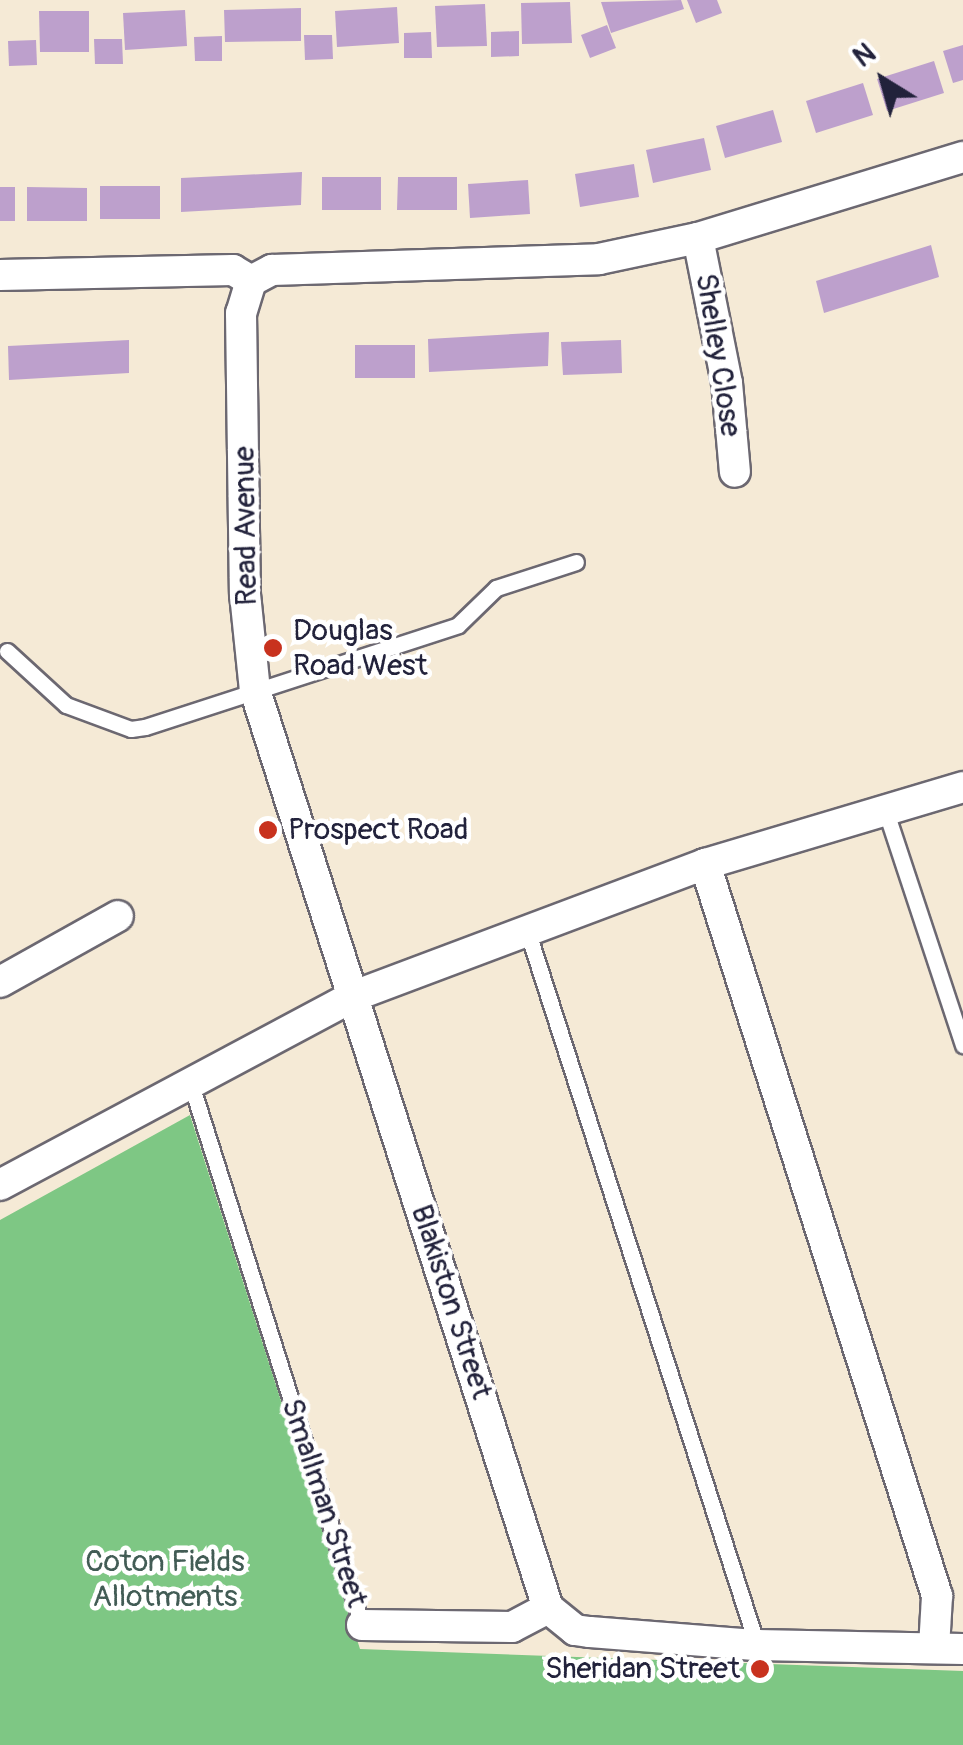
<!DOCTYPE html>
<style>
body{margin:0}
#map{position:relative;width:963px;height:1745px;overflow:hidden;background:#f5ead6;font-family:Pangolin,sans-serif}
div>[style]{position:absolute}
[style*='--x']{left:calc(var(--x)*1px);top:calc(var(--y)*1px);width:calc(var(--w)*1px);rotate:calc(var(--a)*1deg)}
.green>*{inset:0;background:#7ec784}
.building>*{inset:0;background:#bda0cc}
.roads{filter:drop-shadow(2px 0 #6c6871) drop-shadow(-2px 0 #6c6871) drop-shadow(0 2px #6c6871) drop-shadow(0 -2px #6c6871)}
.lane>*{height:15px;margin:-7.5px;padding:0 7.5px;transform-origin:7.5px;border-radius:7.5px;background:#fff}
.street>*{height:30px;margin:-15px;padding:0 15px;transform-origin:15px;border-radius:15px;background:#fff}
.dots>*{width:28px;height:28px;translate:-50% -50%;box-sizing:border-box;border:5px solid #fff;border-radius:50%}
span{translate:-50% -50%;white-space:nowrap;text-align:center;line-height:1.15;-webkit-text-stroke:9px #fff;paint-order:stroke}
.street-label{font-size:30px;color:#22223b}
.poi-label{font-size:30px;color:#22223b}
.left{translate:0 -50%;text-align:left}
.right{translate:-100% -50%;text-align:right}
.park-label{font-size:30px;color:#425c55}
.north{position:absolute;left:833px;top:30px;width:100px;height:100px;-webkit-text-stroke:8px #fff;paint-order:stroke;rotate:323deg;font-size:28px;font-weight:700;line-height:40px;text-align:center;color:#22223b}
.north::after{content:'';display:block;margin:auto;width:35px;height:45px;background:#22223b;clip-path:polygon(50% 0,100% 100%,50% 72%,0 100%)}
</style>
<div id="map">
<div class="green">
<i style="clip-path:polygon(190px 1115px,360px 1649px,963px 1671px,963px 1745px,0 1745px,0 1220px)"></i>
</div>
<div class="building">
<i style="clip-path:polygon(681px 0,684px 9px,611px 33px,601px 2px)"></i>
<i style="clip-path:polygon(687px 0,717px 0,722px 13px,696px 23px)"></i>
<i style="clip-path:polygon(570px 2px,572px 43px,522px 44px,521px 3px)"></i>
<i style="clip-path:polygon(485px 4px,487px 46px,437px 47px,435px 6px)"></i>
<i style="clip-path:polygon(397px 7px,399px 43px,337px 47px,335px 11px)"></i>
<i style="clip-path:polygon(301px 8px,301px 41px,225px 42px,224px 10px)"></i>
<i style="clip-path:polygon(185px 10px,187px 46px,125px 50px,123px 13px)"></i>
<i style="clip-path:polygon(39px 11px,89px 11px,89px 52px,40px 52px)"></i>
<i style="clip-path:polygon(607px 25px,616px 48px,590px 58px,581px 35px)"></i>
<i style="clip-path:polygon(519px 31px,519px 56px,491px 57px,491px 32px)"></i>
<i style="clip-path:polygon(431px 32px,432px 58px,404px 58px,404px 33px)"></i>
<i style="clip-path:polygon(304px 35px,332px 35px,333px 59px,305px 60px)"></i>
<i style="clip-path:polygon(222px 36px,222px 61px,195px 61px,194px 37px)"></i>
<i style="clip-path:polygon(94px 39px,122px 39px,123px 64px,95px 64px)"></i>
<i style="clip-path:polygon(36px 40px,37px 65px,9px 66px,8px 41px)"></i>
<i style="clip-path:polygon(963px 45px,963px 80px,953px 83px,943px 51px)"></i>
<i style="clip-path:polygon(934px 61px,944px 93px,887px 111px,877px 79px)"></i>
<i style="clip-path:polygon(863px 83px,873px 115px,816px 133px,806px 101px)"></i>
<i style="clip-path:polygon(773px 110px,782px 142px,725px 158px,716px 126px)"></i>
<i style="clip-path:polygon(704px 138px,711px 170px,653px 183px,646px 150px)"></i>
<i style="clip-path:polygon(634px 164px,639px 197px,580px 207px,575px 174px)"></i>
<i style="clip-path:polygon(302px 172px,301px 205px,181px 212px,181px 178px)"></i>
<i style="clip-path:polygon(322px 177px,381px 177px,381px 210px,322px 210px)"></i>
<i style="clip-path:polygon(398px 177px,457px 177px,457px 210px,397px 210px)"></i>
<i style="clip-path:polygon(528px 180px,530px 214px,470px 218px,468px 184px)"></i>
<i style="clip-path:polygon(100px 186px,160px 186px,160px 219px,100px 219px)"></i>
<i style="clip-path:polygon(0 187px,15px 187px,15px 221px,0 221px)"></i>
<i style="clip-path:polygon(27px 187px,87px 188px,87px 221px,27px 221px)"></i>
<i style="clip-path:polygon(931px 245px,939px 277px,824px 313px,816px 281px)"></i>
<i style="clip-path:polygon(549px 332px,548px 366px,429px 372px,428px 339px)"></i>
<i style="clip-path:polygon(129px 340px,129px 373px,9px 380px,8px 346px)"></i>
<i style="clip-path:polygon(621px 340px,622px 373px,563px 375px,561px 342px)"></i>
<i style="clip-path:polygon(355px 345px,415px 345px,415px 378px,355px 378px)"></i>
</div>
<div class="roads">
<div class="lane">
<i style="--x:7;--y:651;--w:80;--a:42.5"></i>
<i style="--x:66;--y:705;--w:69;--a:20.3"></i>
<i style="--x:131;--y:729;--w:14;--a:-8"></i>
<i style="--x:145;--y:727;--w:329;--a:-18"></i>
<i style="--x:458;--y:625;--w:53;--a:-44.2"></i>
<i style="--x:496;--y:588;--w:84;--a:-18"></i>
<i style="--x:885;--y:809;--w:249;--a:71.7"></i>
<i style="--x:527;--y:930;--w:751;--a:72.17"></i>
<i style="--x:190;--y:1081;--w:571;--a:72.45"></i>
</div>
<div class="street">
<i style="--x:698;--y:238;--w:148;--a:78.7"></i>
<i style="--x:727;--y:383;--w:89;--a:84.9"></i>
<i style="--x:0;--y:275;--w:233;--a:-1.2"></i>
<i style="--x:233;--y:270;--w:21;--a:31"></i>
<i style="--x:251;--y:281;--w:34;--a:107"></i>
<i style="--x:241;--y:313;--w:281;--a:89.2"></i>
<i style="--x:245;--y:594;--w:97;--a:84.1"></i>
<i style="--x:255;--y:690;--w:964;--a:72.3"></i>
<i style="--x:548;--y:1608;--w:35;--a:39"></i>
<i style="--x:575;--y:1630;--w:15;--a:8"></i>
<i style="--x:590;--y:1632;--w:168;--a:4.5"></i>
<i style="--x:757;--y:1645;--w:206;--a:1.1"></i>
<i style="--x:251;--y:281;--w:24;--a:-28"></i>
<i style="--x:272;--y:270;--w:327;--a:-1.9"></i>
<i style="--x:599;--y:259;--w:101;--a:-12"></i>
<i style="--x:698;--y:238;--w:277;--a:-17"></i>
<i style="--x:705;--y:864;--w:768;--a:72.41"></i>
<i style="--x:937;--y:1596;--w:52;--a:93.3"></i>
<i style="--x:0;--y:982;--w:135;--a:-29.2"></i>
<i style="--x:0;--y:1185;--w:401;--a:-28.1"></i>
<i style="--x:354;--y:996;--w:375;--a:-20.6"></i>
<i style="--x:705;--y:864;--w:269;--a:-16.6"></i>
<i style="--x:362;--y:1625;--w:150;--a:0.8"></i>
<i style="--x:512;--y:1627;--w:41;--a:-27.8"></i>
</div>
</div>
<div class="dots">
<i style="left:273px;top:648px;background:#c8321e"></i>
<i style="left:268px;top:830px;background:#c8321e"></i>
<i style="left:760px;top:1669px;background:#c8321e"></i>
</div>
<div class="street-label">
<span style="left:718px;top:355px;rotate:81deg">Shelley Close</span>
<span style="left:246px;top:526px;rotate:-91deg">Read Avenue</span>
<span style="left:451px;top:1302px;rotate:72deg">Blakiston Street</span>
<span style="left:324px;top:1503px;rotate:72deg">Smallman Street</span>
</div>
<div class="poi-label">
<span class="left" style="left:293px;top:648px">Douglas<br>Road West</span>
<span class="left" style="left:288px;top:830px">Prospect Road</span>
<span class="right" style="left:740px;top:1669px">Sheridan Street</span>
</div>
<div class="park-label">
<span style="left:165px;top:1579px">Coton Fields<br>Allotments</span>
</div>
<div class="north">N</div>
</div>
